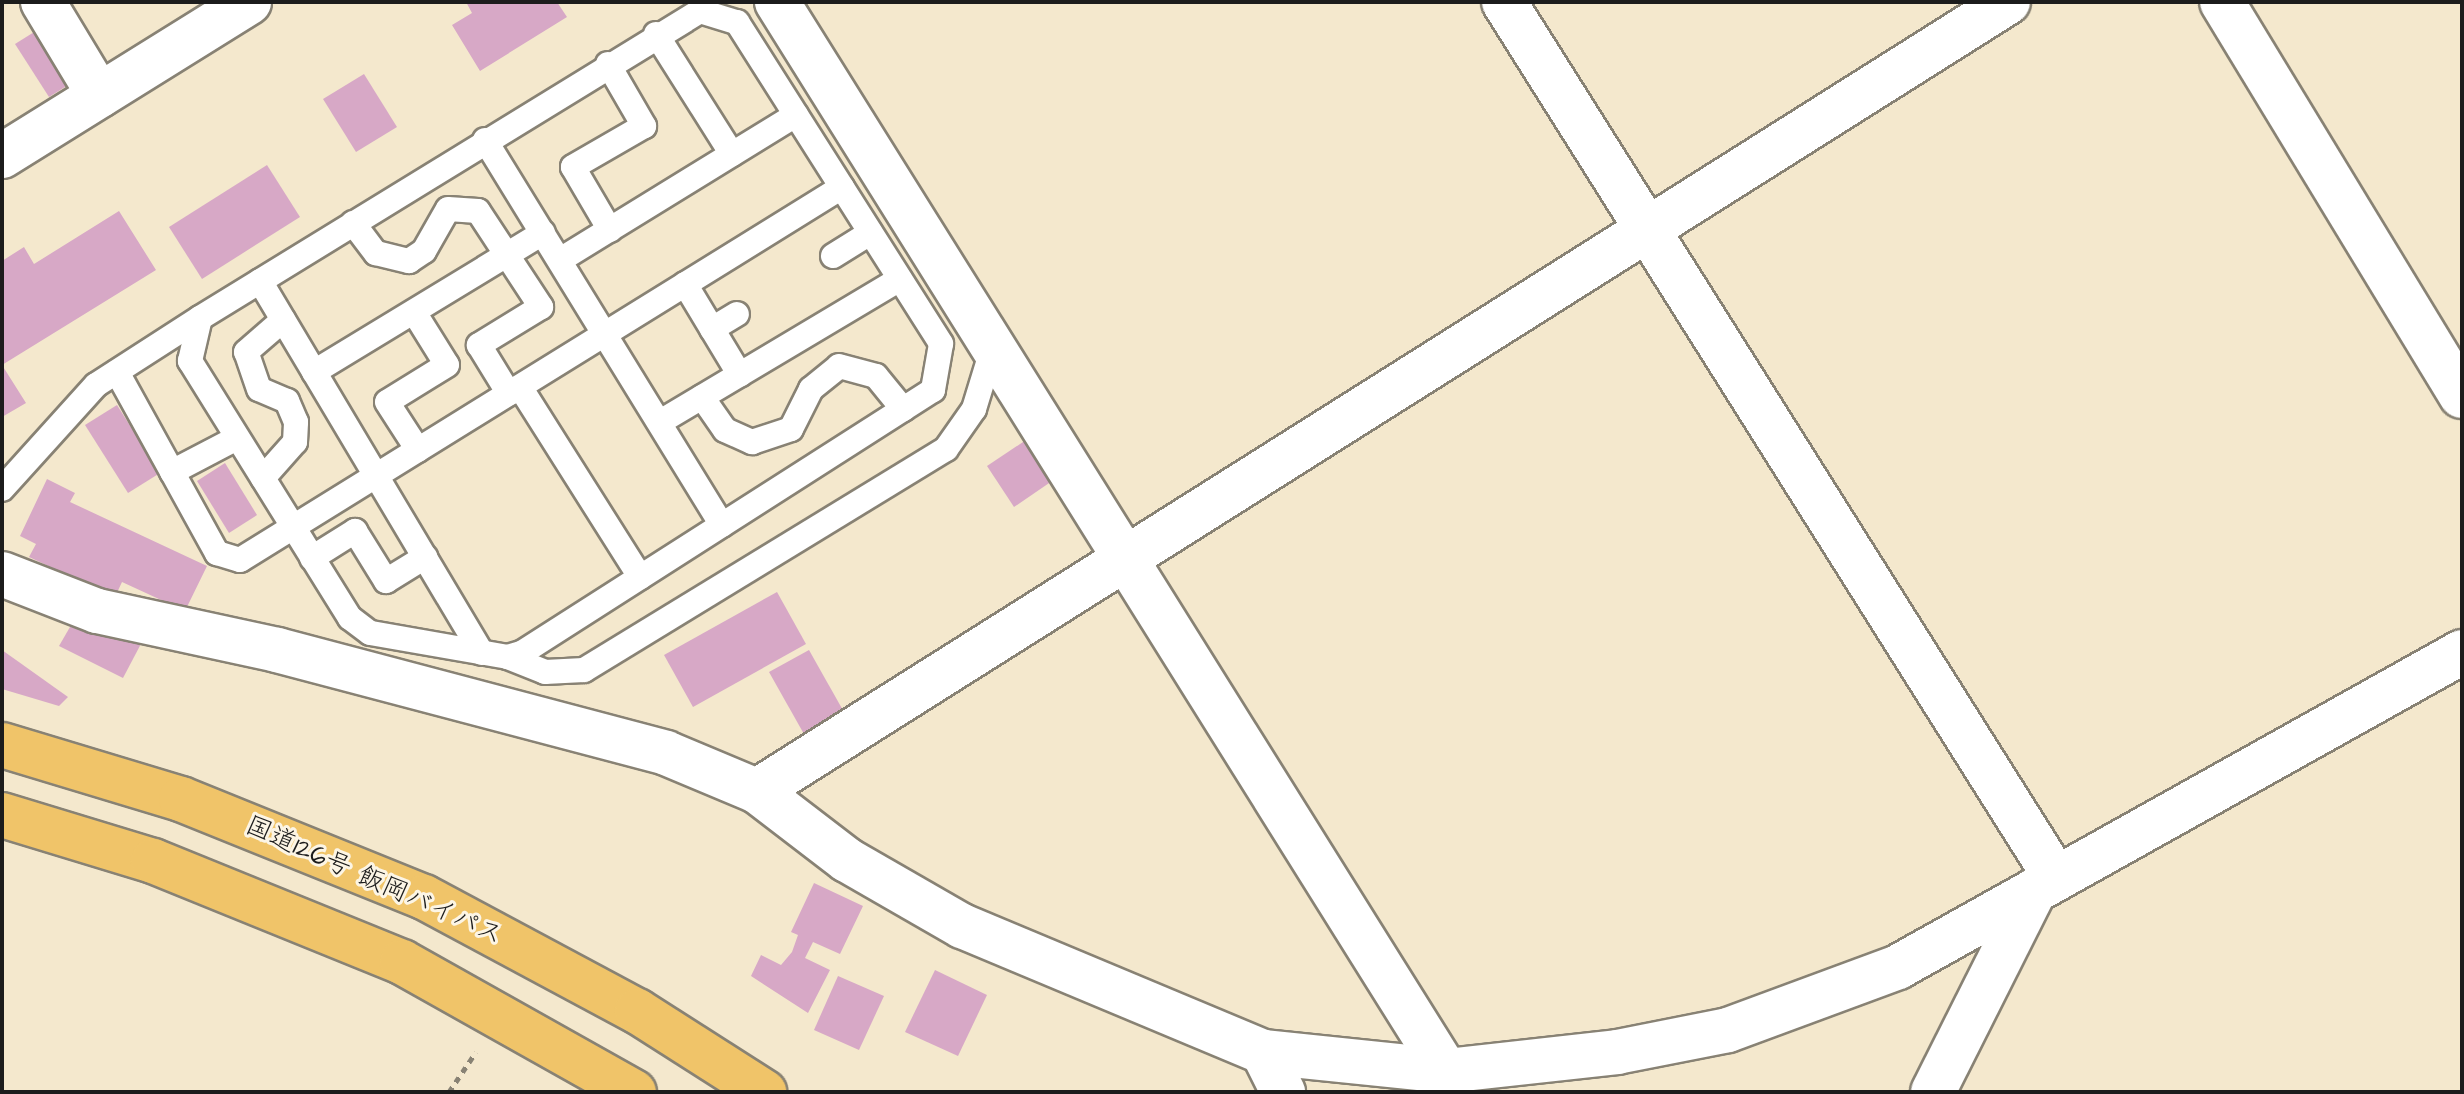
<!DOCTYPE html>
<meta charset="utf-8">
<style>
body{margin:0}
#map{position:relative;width:2464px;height:1094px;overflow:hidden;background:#f4e8cd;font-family:"Architects Daughter","Klee One",sans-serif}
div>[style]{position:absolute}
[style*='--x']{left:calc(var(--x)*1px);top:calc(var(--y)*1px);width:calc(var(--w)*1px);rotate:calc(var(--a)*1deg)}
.building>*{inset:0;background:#d7a8c6}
.path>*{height:5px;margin-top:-2.5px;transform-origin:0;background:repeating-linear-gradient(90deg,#888274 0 6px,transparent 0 12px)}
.roads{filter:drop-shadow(2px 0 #888274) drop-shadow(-2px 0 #888274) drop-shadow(0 2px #888274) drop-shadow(0 -2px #888274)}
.lane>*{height:24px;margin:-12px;padding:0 12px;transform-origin:12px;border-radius:12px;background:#fff}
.street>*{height:44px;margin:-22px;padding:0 22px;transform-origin:22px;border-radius:22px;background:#fff}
.highway>*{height:44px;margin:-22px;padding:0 22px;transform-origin:22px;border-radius:22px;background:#f0c469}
span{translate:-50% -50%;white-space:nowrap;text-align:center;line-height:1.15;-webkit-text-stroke:6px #fcf5e5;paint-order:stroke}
.street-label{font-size:26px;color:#1c1c1c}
.frame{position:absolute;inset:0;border:4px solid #1c1c1c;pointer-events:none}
</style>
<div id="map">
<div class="building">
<i style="clip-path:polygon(466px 2px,557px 2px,567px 17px,480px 71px,452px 25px,472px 13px)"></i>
<i style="clip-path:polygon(47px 24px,81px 77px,49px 97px,15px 44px)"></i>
<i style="clip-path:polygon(364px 74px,397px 127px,356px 152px,323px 99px)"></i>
<i style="clip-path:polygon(267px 165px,300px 217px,202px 279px,169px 227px)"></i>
<i style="clip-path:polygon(119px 211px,156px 270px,2px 365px,26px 403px,2px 417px,2px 261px,24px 247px,34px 264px)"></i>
<i style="clip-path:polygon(117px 405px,160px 473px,128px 493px,85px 425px)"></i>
<i style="clip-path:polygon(1029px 438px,1055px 479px,1014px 507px,987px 466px)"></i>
<i style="clip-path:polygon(225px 463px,257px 515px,229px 533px,197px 481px)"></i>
<i style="clip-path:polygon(47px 479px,75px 493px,70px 502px,207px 566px,185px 611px,122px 582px,115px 597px,29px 557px,36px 544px,20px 536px)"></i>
<i style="clip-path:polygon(777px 592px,806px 644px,693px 707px,664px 655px)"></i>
<i style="clip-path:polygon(70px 627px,102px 629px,143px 640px,123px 678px,59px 646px)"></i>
<i style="clip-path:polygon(2px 650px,68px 697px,59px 706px,2px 689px)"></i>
<i style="clip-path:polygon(809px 650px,849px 721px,809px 743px,769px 672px)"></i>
<i style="clip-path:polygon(814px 883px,863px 906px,840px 954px,813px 942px,805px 958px,830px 970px,808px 1013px,751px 976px,761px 955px,781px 965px,792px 952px,798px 935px,791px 932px)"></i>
<i style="clip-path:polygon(935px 970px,987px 995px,958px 1056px,905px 1032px)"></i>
<i style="clip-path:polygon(838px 976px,884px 996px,859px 1050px,814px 1030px)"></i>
</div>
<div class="path">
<i style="--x:449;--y:1092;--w:48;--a:-56"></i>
</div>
<div class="roads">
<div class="lane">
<i style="--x:700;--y:11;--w:39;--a:17"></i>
<i style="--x:737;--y:22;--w:381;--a:57.6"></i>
<i style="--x:941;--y:344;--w:47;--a:99.9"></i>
<i style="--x:933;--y:390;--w:489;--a:147.4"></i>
<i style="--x:521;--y:653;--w:14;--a:163"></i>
<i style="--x:508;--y:657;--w:140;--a:-170.1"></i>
<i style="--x:370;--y:633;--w:25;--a:-143"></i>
<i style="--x:350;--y:618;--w:303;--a:-121.9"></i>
<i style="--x:190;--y:361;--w:44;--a:-76.9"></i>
<i style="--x:200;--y:318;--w:587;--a:-31.55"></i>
<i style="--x:656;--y:34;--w:142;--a:57.7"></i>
<i style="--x:608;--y:64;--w:72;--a:59.9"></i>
<i style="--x:644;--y:126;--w:82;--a:150"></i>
<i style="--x:573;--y:167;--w:73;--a:59.6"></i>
<i style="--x:485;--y:140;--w:452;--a:58.4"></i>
<i style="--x:353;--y:223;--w:38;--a:53"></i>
<i style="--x:376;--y:253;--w:34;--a:14"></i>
<i style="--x:409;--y:261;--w:18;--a:-34"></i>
<i style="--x:424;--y:251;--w:48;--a:-60.3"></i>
<i style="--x:448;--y:209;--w:30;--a:4"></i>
<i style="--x:478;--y:211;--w:115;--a:56.7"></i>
<i style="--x:541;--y:307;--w:73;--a:148.5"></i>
<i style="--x:479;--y:345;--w:57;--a:58.5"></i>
<i style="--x:833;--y:256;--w:44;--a:-31.9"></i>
<i style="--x:560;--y:260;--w:277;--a:-31.6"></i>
<i style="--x:260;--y:281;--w:433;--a:59.2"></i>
<i style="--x:685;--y:284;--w:106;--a:58.9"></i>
<i style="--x:414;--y:312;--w:62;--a:58.1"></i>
<i style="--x:447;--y:365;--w:70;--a:148.3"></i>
<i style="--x:387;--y:402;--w:57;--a:57.1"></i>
<i style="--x:712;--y:329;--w:29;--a:-31"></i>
<i style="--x:117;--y:372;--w:207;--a:61.1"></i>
<i style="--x:217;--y:553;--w:24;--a:17"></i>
<i style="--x:240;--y:560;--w:708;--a:-31.78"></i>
<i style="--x:314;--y:372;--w:268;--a:-31.3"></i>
<i style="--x:520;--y:387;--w:225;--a:57.7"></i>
<i style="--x:702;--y:397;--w:40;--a:55.1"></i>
<i style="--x:725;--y:430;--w:30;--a:24"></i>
<i style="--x:752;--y:442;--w:41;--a:-18.4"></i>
<i style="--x:791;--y:429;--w:45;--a:-63.4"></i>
<i style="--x:811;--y:389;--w:36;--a:-39"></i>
<i style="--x:839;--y:366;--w:38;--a:15"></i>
<i style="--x:876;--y:376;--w:43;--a:50.7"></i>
<i style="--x:660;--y:422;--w:279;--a:-30.8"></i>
<i style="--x:172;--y:472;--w:73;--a:-27.6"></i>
<i style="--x:263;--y:478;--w:48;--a:-48.4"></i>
<i style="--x:295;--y:442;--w:20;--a:-87"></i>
<i style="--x:296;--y:422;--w:23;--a:-113"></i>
<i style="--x:287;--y:401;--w:30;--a:-157"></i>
<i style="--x:259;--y:389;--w:39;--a:-109"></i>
<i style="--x:246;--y:352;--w:49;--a:-40.9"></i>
<i style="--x:2;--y:489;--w:140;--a:-47.9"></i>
<i style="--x:96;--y:385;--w:124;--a:-32.8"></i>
<i style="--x:312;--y:558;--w:51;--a:-32.1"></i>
<i style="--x:355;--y:531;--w:59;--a:58.2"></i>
<i style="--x:386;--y:581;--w:46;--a:-31.6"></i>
<i style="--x:508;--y:657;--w:40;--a:22"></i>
<i style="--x:545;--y:672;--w:39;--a:-3"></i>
<i style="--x:584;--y:670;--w:424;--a:-31.4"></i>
<i style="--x:946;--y:449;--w:49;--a:-55"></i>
<i style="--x:974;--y:409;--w:65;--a:-73"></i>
</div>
<div class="street">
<i style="--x:43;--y:2;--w:109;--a:58.9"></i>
<i style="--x:777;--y:2;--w:1261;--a:57.96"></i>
<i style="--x:1504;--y:2;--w:1035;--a:57.78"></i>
<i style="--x:2222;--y:2;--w:461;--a:58.7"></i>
<i style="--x:2;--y:156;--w:291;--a:-31.9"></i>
<i style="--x:2;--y:574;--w:102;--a:21.3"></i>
<i style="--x:97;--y:611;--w:184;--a:12.2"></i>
<i style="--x:277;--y:650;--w:402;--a:14.8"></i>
<i style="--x:666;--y:753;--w:99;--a:22.7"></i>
<i style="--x:757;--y:791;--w:113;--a:37.5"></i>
<i style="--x:847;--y:860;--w:133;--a:29.9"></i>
<i style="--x:962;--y:926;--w:326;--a:22.7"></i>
<i style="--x:1263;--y:1052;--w:184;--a:5.9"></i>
<i style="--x:1446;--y:1071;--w:172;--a:-6.3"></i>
<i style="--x:1617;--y:1052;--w:113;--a:-11.2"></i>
<i style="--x:1728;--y:1030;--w:181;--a:-20.3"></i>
<i style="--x:1898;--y:967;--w:646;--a:-29.18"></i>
<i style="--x:757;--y:791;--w:1479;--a:-32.24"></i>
<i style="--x:1263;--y:1052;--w:45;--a:63.4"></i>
<i style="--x:1933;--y:1092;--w:225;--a:-63.3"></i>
</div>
<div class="highway">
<i style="--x:2;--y:745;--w:187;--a:16.8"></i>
<i style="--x:181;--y:799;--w:262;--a:22"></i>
<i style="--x:424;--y:897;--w:242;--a:28.2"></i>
<i style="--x:637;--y:1011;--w:151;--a:32.5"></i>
<i style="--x:2;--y:815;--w:158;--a:16.9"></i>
<i style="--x:153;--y:861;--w:269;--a:22.1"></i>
<i style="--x:402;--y:962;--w:266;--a:29.3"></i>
</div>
</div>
<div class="street-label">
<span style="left:374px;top:881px;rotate:24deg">国道126号 飯岡バイパス</span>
</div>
<div class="frame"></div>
</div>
